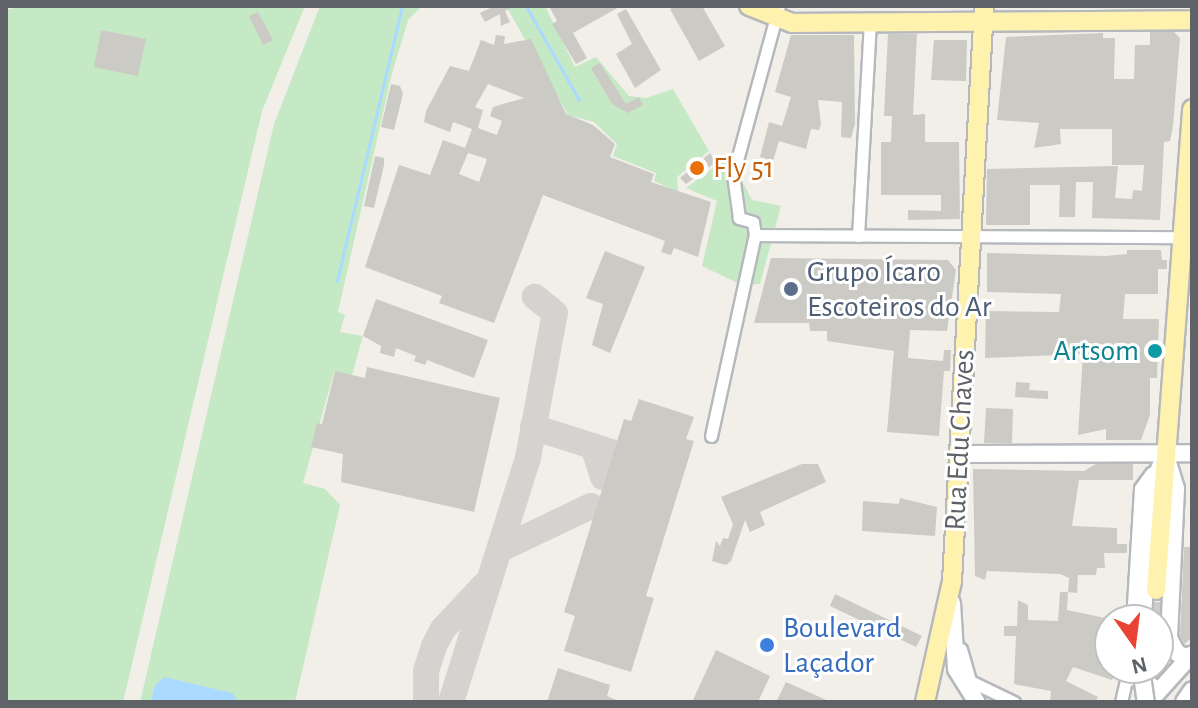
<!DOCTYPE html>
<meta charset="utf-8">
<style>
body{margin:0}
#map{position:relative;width:1198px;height:708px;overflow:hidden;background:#f1efe8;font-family:"Alegreya Sans",sans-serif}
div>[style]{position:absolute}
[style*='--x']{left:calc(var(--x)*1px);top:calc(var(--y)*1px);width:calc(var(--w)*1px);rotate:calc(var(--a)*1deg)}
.green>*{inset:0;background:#c5e8c5}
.water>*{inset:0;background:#aadaff}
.stream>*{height:3px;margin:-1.5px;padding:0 1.5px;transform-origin:1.5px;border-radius:1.5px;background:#aadaff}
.taxiway>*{height:26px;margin:-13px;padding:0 13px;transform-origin:13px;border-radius:13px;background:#d4d3d0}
.building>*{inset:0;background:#cccac5}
.primary-tunnel>*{height:18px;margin-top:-9px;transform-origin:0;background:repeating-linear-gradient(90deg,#ccccc8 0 18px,transparent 0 27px)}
.roads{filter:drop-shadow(2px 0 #b5b8bc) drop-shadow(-2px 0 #b5b8bc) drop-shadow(0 2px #b5b8bc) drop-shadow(0 -2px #b5b8bc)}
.street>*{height:11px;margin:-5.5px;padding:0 5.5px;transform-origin:5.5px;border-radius:5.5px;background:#fff}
.secondary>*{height:16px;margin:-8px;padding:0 8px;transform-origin:8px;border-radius:8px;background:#fff}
.primary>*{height:18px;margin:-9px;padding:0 9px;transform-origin:9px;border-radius:9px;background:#fff2af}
.bridges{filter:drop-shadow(2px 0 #b6babf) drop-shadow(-2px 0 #b6babf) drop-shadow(0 2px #b6babf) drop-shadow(0 -2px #b6babf)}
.secondary-bridge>*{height:16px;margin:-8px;padding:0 8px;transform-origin:8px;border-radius:8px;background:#fff}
.dots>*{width:22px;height:22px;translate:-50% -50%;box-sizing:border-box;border:4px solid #fff;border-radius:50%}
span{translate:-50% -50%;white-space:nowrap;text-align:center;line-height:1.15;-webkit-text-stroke:6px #fff;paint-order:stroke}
.food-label{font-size:30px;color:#c56008}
.left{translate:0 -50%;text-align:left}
.service-label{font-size:30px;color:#4e5e75}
.culture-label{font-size:30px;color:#0d838f}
.right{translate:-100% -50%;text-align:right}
.street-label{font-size:30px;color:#5f6368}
.shop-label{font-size:30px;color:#366cbe}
.frame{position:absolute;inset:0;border:8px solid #5f6368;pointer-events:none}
.north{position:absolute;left:1094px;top:604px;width:80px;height:80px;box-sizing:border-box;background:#fff;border:2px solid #bfc1c3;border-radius:50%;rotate:166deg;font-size:22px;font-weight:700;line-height:32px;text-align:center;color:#5f6368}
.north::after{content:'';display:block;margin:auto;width:28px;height:36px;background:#ea4335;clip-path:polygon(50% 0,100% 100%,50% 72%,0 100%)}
</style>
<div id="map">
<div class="green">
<i style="clip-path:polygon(23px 6px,305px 6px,262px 111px,123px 702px,6px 702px,6px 10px)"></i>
<i style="clip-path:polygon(320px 6px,431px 6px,420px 8px,408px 20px,391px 77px,338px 312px,345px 315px,340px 332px,363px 336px,352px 375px,334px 372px,303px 483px,325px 489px,340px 505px,295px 702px,140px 702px,274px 124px)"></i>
<i style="clip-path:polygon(506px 6px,545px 6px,575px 67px,596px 57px,629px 96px,646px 98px,673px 89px,709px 151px,677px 177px,678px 192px,654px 181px,656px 173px,613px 156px,617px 144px,594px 122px,568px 115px)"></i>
<i style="clip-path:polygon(729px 156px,752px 200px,781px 206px,760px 284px,742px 285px,702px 266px,717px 201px,686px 188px)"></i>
</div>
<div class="water">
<i style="clip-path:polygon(164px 677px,232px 693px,239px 702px,151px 702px,155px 685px)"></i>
</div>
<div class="stream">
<i style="--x:526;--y:6;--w:108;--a:60.6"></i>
<i style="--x:337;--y:281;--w:283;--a:-76.7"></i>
</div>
<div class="taxiway">
<i style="--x:533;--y:427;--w:88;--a:17.8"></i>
<i style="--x:593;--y:446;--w:33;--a:72"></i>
<i style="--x:499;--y:550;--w:102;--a:-25.6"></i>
<i style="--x:426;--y:702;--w:31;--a:-90"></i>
<i style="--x:426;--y:671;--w:26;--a:-72"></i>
<i style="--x:434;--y:646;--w:19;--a:-62"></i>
<i style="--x:443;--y:629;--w:60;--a:-47"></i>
<i style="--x:451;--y:702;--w:256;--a:-72.5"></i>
<i style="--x:528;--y:458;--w:147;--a:-79.5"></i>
<i style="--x:555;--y:313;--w:26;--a:-141"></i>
</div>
<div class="building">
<i style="clip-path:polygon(494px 6px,514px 6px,505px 11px,510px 22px,501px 26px,500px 14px,485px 22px,480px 13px)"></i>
<i style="clip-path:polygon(549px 6px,621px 6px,573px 33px,587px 58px,576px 64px,552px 24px,557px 21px)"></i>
<i style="clip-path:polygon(676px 6px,702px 6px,725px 46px,699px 61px,670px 9px)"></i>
<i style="clip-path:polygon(626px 9px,661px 70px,635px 88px,616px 54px,632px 44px,617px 14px)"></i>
<i style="clip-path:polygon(258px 12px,273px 40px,263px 45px,249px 16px)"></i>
<i style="clip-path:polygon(101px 30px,146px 39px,138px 76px,94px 67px)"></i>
<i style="clip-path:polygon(1150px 32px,1174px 32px,1180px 38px,1173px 126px,1170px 141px,1164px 142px,1160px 220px,1092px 218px,1093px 182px,1076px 182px,1075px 217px,1059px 217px,1060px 185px,1030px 185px,1030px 225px,986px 225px,987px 169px,1118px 166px,1115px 198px,1132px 199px,1133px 190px,1142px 191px,1144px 165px,1112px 165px,1112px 129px,1060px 129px,1061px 144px,1034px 148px,1039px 123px,997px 120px,1006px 37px,1103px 33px,1103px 38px,1115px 38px,1114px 79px,1134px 79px,1135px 45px,1150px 45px)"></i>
<i style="clip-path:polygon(888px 34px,917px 34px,913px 115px,925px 114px,925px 142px,959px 142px,960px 219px,908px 220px,908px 210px,941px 211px,941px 195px,881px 195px,881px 142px,891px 142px,892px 116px,884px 116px)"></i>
<i style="clip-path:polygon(evenodd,496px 35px,505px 36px,504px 44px,531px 39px,566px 114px,593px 125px,615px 144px,610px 157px,654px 174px,651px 182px,711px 202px,698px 257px,674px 248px,671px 255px,661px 252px,665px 241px,543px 195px,494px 323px,439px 303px,442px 296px,365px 267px,399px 165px,430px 175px,443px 140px,465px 148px,472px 129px,453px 122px,450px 132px,424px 122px,426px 111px,450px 66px,469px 71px,481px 40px,494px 45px,496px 35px,488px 84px,524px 98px,493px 107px,490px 116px,502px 121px,497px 135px,478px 128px,483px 110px,475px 107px,488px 84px,496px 35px,468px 153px,487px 159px,479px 182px,459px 174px,468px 153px)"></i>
<i style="clip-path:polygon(791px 35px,854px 35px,855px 124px,851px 138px,841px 137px,842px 102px,818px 100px,821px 124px,819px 130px,811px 129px,806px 149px,779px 141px,773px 161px,760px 157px,769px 122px,782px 126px,791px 97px,775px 92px)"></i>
<i style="clip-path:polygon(934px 40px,967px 40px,966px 81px,931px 80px)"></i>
<i style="clip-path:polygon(600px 63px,626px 104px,639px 97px,643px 105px,628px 113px,612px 104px,591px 68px)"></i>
<i style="clip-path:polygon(391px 84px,400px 86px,403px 94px,394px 130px,381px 127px)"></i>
<i style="clip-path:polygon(710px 153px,716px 162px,686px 184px,680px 178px)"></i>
<i style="clip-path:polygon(375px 156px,384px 158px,384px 165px,374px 208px,364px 206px)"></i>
<i style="clip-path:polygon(evenodd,1127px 250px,1161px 250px,1162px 260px,1167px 260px,1167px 269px,1158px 269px,1158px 294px,1125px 294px,1123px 319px,1159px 319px,1157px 378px,1150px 378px,1150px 415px,1141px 440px,1106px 440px,1106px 429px,1078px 435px,1083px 354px,985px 358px,986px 311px,1059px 312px,1061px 294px,987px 292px,987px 253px,1105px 256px,1127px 254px,1127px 250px,1095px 345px,1120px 345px,1120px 360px,1095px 360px,1095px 345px)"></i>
<i style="clip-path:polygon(605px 251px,645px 267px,610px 353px,592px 345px,603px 304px,586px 298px)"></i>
<i style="clip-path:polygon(771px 258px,948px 260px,956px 270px,947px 331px,910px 330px,908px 358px,943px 361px,944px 350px,951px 350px,950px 371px,944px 371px,939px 436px,887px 432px,894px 351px,827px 341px,827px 331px,810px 331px,809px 323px,754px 323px)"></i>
<i style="clip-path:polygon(376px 299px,488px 340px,474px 378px,427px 360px,425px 365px,414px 361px,416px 356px,396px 348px,394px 357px,380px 353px,381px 346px,363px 336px)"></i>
<i style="clip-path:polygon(367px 367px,500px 398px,474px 512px,341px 482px,343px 454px,311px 447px,317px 423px,322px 424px,335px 371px,365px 378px)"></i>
<i style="clip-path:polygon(1016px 382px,1030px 383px,1029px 390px,1048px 391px,1048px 399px,1015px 397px)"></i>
<i style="clip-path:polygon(639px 399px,694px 417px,686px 439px,694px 441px,646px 596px,654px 598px,631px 672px,564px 651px,575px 616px,564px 612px,624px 419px,631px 421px)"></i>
<i style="clip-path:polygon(986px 408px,1013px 409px,1012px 443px,984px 443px)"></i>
<i style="clip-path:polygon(802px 464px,818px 464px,826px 482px,760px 512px,765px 525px,750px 532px,745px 520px,731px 561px,726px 565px,712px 561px,716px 541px,720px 546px,723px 538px,728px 539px,733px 524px,721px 497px)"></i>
<i style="clip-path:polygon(1096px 464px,1133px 464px,1133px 480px,1079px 480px,1072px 526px,1117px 528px,1117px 544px,1127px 544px,1127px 553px,1104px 553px,1105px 568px,1097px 568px,1096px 575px,1078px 575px,1077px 593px,1068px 592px,1069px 578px,1060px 574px,987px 571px,985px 580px,975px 576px,973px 469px,1084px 471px)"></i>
<i style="clip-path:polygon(900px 498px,937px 507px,935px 536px,862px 531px,863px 501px,899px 504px)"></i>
<i style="clip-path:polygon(1184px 547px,1192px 547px,1192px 637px,1185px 644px,1180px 636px)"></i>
<i style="clip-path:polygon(1060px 592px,1068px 592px,1067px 610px,1110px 619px,1107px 655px,1110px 668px,1117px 668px,1112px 680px,1073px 667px,1066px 681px,1098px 697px,1095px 702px,1050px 702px,1051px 691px,1014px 684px,1016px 636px,1004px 636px,1004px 626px,1017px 626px,1018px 600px,1028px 605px,1028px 620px,1058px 621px)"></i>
<i style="clip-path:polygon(835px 594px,922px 636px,916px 647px,830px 606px)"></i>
<i style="clip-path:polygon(716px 650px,770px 676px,758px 702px,692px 702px)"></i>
<i style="clip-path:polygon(558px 668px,610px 685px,607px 696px,621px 702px,547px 702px)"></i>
<i style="clip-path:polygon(786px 682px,831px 702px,776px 702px)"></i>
</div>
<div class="primary-tunnel">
<i style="--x:1155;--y:620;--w:30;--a:-88"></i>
<i style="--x:1142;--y:700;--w:34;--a:-71"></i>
</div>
<div class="roads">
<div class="street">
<i style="--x:755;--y:235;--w:428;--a:0.3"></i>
<i style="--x:858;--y:236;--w:214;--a:-86.8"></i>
<i style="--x:711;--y:436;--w:206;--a:-77.7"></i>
<i style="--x:755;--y:235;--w:13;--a:-99"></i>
<i style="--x:753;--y:222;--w:15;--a:-164"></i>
<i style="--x:739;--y:218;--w:43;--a:-97.9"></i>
<i style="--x:733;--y:175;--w:175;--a:-74.8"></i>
<i style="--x:1132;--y:620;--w:132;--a:-86.5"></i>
<i style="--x:1140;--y:488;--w:19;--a:-54"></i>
<i style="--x:961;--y:649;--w:33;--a:74"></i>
<i style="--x:970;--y:681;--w:49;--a:25.5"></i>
<i style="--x:1121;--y:702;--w:35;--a:-77"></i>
</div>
<div class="secondary">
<i style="--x:960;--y:454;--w:232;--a:-0.2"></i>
<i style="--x:1167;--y:459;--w:31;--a:73"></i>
<i style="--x:1176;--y:489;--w:149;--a:92.7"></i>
<i style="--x:1169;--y:638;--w:17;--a:62"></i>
<i style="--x:1177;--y:653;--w:12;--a:24"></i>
<i style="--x:952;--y:603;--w:66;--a:86.5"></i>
<i style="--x:956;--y:669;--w:39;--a:58"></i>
<i style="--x:1143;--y:620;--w:131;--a:-86.9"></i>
<i style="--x:1150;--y:489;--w:35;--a:-66"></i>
<i style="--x:1129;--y:675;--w:25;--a:26"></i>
<i style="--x:1149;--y:702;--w:64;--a:-48.1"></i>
<i style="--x:1184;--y:702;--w:14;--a:-56"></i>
</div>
<div class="primary">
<i style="--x:749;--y:6;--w:46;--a:21.6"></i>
<i style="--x:792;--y:23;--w:400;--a:-0.4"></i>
<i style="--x:1156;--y:590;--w:482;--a:-85.7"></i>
<i style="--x:925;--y:702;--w:124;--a:-77.4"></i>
<i style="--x:952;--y:581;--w:576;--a:-86.81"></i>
</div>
</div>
<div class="bridges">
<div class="secondary-bridge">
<i style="--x:1141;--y:668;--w:34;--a:82"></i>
</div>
</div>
<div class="dots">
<i style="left:697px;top:168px;background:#e8710a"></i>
<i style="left:791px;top:289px;background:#5c6f8a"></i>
<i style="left:1155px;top:351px;background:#0f9aa8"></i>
<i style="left:767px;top:645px;background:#3f7fe0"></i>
</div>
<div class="food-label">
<span class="left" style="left:713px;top:168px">Fly 51</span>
</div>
<div class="service-label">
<span class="left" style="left:807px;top:289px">Grupo Ícaro<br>Escoteiros do Ar</span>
</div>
<div class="culture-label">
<span class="right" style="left:1139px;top:351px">Artsom</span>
</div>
<div class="street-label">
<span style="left:960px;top:440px;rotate:-87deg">Rua Edu Chaves</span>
</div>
<div class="shop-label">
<span class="left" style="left:783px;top:645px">Boulevard<br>Laçador</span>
</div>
<div class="frame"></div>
<div class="north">N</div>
</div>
